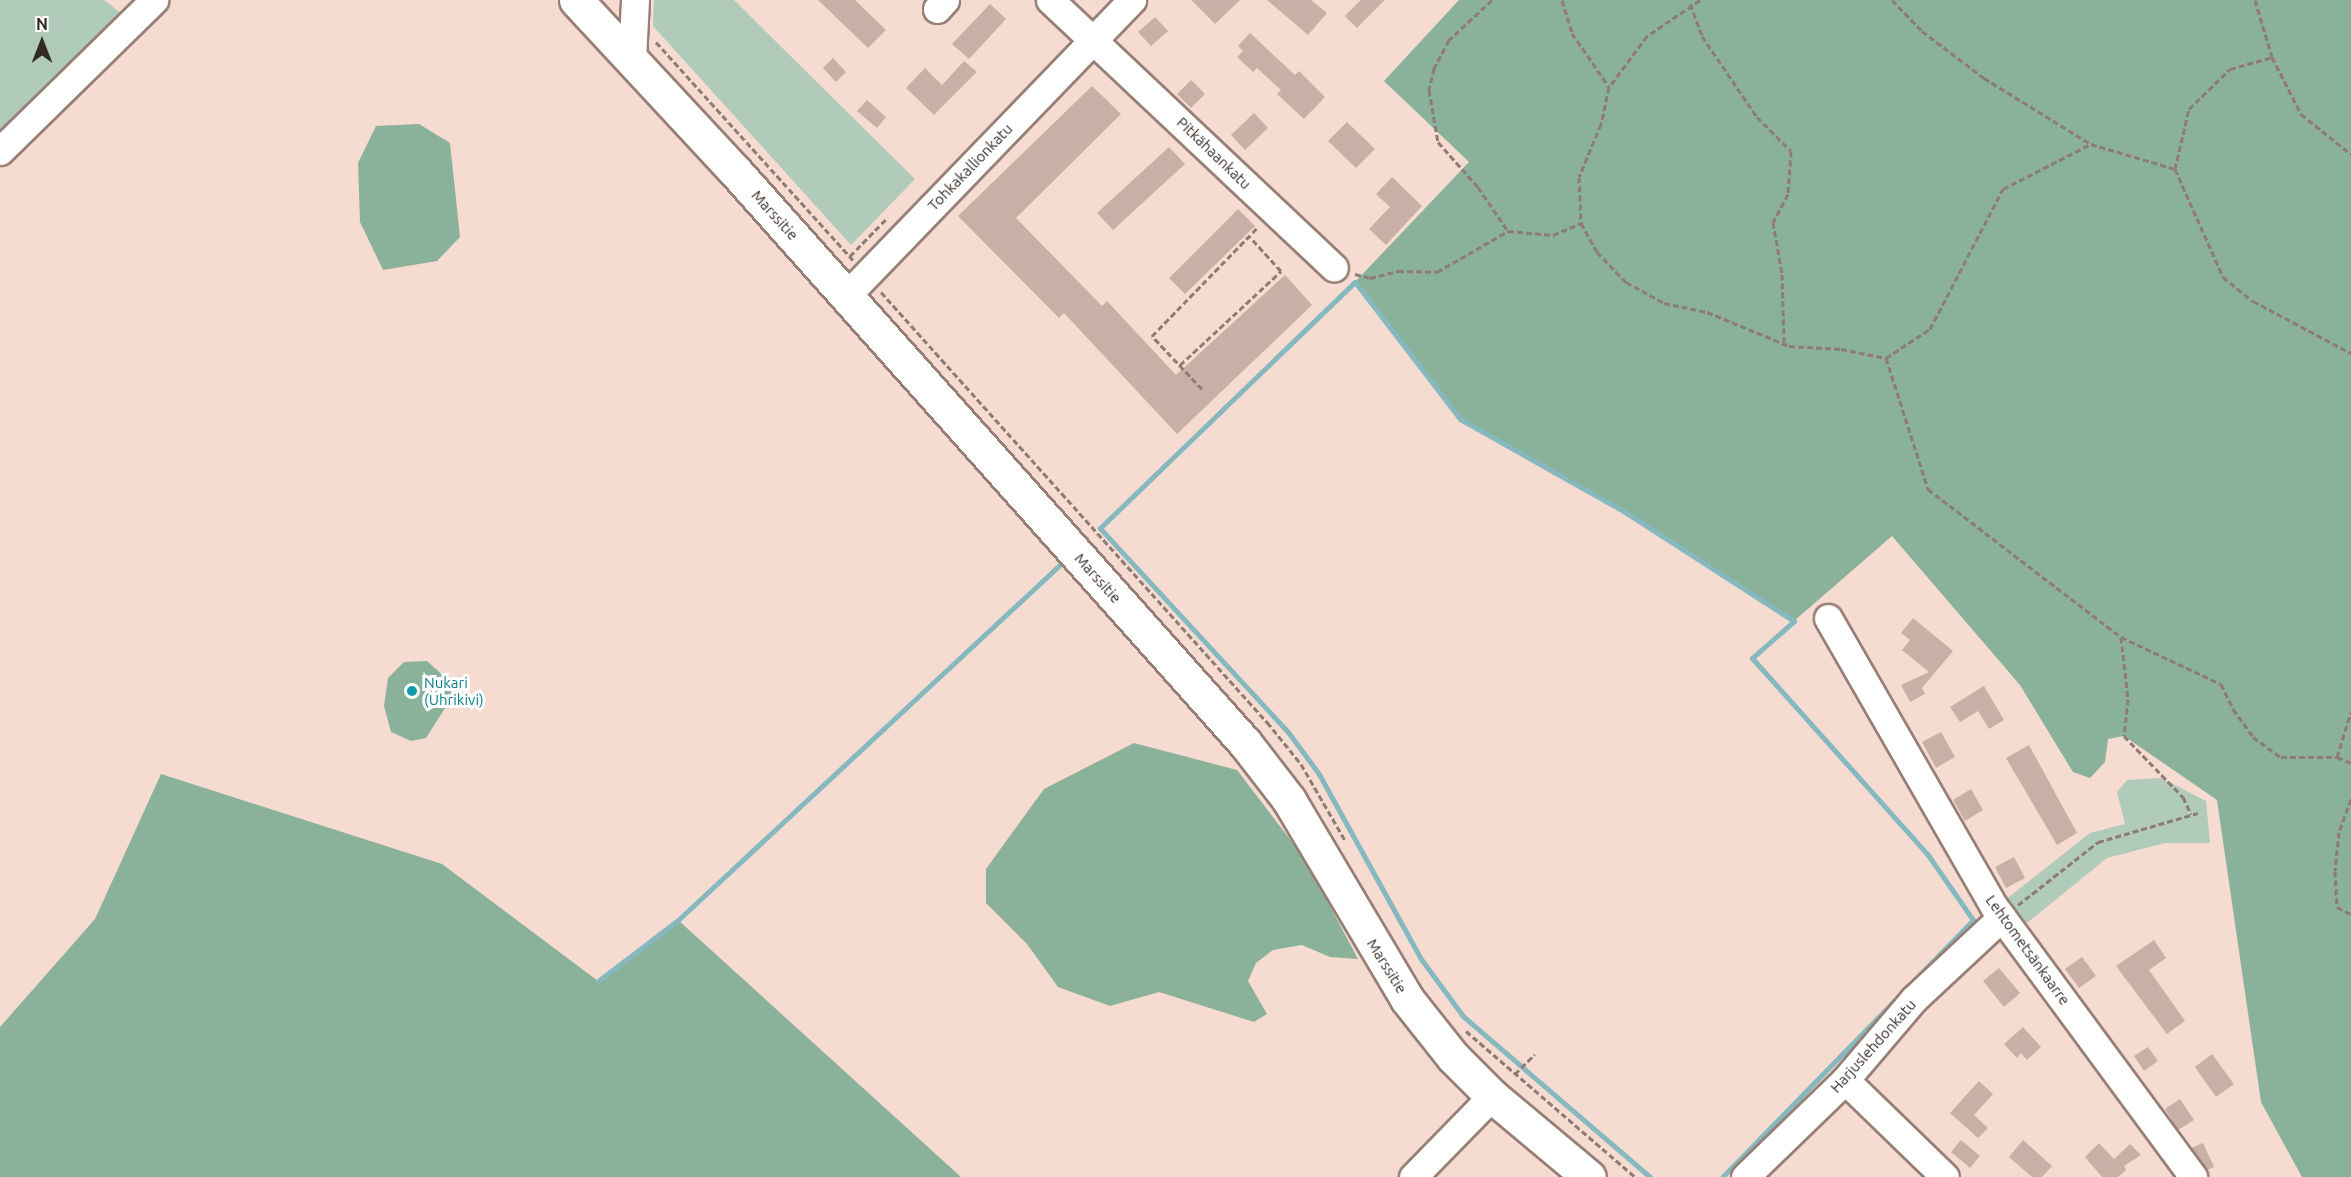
<!DOCTYPE html>
<meta charset="utf-8">
<style>
body{margin:0}
#map{position:relative;width:2351px;height:1177px;overflow:hidden;background:#f6dbd0;font-family:Ubuntu,sans-serif}
div>[style]{position:absolute}
[style*='--x']{left:calc(var(--x)*1px);top:calc(var(--y)*1px);width:calc(var(--w)*1px);rotate:calc(var(--a)*1deg)}
.green>*{inset:0;background:#b0cbba}
.forest>*{inset:0;background:#8ab19a}
.stream>*{height:5px;margin:-2.5px;padding:0 2.5px;transform-origin:2.5px;border-radius:2.5px;background:#86b9bf}
.building>*{inset:0;background:#c9afa5}
.path>*{height:3px;margin-top:-1.5px;transform-origin:0;background:repeating-linear-gradient(90deg,#8d7b74 0 6px,transparent 0 9px)}
.roads{filter:drop-shadow(2px 0 #977f75) drop-shadow(-2px 0 #977f75) drop-shadow(0 2px #977f75) drop-shadow(0 -2px #977f75)}
.minor>*{height:27px;margin:-13.5px;padding:0 13.5px;transform-origin:13.5px;border-radius:13.5px;background:#fff}
.major>*{height:33px;margin:-16.5px;padding:0 16.5px;transform-origin:16.5px;border-radius:16.5px;background:#fff}
.dots>*{width:16px;height:16px;translate:-50% -50%;box-sizing:border-box;border:3px solid #fff;border-radius:50%}
span{translate:-50% -50%;white-space:nowrap;text-align:center;line-height:1.15;-webkit-text-stroke:6px #fff;paint-order:stroke}
.street-label{font-size:15px;color:#342a25}
.culture-label{font-size:15px;color:#0d838f}
.left{translate:0 -50%;text-align:left}
.north{position:absolute;left:12px;top:12px;width:60px;height:60px;-webkit-text-stroke:4px #fff;paint-order:stroke;rotate:0deg;font-size:16px;font-weight:700;line-height:24px;text-align:center;color:#342a25}
.north::after{content:'';display:block;margin:auto;width:21px;height:27px;background:#342a25;clip-path:polygon(50% 0,100% 100%,50% 72%,0 100%)}
</style>
<div id="map">
<div class="green">
<i style="clip-path:polygon(0 0,104px 0,121px 13px,0 130px)"></i>
<i style="clip-path:polygon(654px 0,734px 0,915px 179px,851px 245px,653px 26px)"></i>
<i style="clip-path:polygon(2161px 778px,2206px 801px,2210px 843px,2165px 843px,2107px 858px,2016px 932px,1995px 908px,2090px 833px,2125px 824px,2117px 792px,2127px 780px)"></i>
</div>
<div class="forest">
<i style="clip-path:polygon(1459px 0,2351px 0,2351px 1177px,2302px 1177px,2261px 1102px,2217px 800px,2124px 736px,2108px 739px,2105px 762px,2090px 778px,2073px 772px,2020px 685px,1892px 536px,1794px 621px,1620px 509px,1460px 419px,1355px 282px,1469px 162px,1384px 81px)"></i>
<i style="clip-path:polygon(419px 124px,450px 143px,460px 237px,437px 261px,383px 270px,360px 222px,358px 163px,376px 126px)"></i>
<i style="clip-path:polygon(427px 661px,447px 679px,452px 697px,426px 738px,411px 741px,391px 732px,384px 706px,388px 678px,404px 662px)"></i>
<i style="clip-path:polygon(1134px 743px,1237px 770px,1305px 859px,1358px 959px,1330px 957px,1302px 945px,1273px 950px,1256px 963px,1248px 981px,1267px 1014px,1254px 1022px,1159px 992px,1110px 1006px,1058px 987px,1027px 944px,986px 903px,986px 869px,1044px 789px)"></i>
<i style="clip-path:polygon(161px 774px,442px 864px,598px 981px,678px 920px,961px 1177px,0 1177px,0 1027px,95px 919px)"></i>
</div>
<div class="stream">
<i style="--x:598;--y:981;--w:101;--a:-37.3"></i>
<i style="--x:678;--y:920;--w:529;--a:-42.93"></i>
<i style="--x:1650;--y:1177;--w:247;--a:-139.3"></i>
<i style="--x:1463;--y:1016;--w:71;--a:-126.4"></i>
<i style="--x:1421;--y:959;--w:211;--a:-118.9"></i>
<i style="--x:1319;--y:774;--w:52;--a:-126.4"></i>
<i style="--x:1288;--y:732;--w:277;--a:-132.7"></i>
<i style="--x:1100;--y:528;--w:354;--a:-44"></i>
<i style="--x:1355;--y:282;--w:173;--a:52.5"></i>
<i style="--x:1460;--y:419;--w:184;--a:29.4"></i>
<i style="--x:1620;--y:509;--w:207;--a:32.8"></i>
<i style="--x:1794;--y:621;--w:56;--a:138.6"></i>
<i style="--x:1752;--y:658;--w:264;--a:48.2"></i>
<i style="--x:1928;--y:855;--w:79;--a:55.3"></i>
<i style="--x:1973;--y:920;--w:359;--a:134.3"></i>
</div>
<div class="building">
<i style="clip-path:polygon(818px 0,855px 0,886px 30px,868px 48px)"></i>
<i style="clip-path:polygon(1191px 0,1240px 0,1215px 24px)"></i>
<i style="clip-path:polygon(1267px 0,1311px 0,1327px 13px,1308px 35px)"></i>
<i style="clip-path:polygon(1361px 0,1385px 0,1357px 28px,1345px 16px)"></i>
<i style="clip-path:polygon(990px 4px,1006px 19px,969px 59px,952px 44px)"></i>
<i style="clip-path:polygon(1155px 17px,1168px 31px,1151px 46px,1138px 32px)"></i>
<i style="clip-path:polygon(1250px 33px,1295px 75px,1299px 71px,1325px 97px,1304px 119px,1277px 94px,1281px 90px,1257px 68px,1253px 72px,1237px 57px,1243px 51px,1238px 46px)"></i>
<i style="clip-path:polygon(833px 58px,846px 72px,836px 82px,823px 68px)"></i>
<i style="clip-path:polygon(964px 61px,977px 72px,934px 115px,906px 88px,925px 68px,942px 85px)"></i>
<i style="clip-path:polygon(1191px 80px,1205px 94px,1191px 108px,1177px 94px)"></i>
<i style="clip-path:polygon(1092px 86px,1121px 114px,1016px 218px,1102px 306px,1107px 301px,1176px 375px,1285px 275px,1312px 305px,1177px 434px,1064px 313px,1059px 318px,958px 216px)"></i>
<i style="clip-path:polygon(867px 100px,886px 117px,877px 128px,857px 111px)"></i>
<i style="clip-path:polygon(1254px 113px,1268px 128px,1245px 150px,1231px 135px)"></i>
<i style="clip-path:polygon(1347px 122px,1375px 149px,1356px 168px,1328px 141px)"></i>
<i style="clip-path:polygon(1169px 147px,1185px 164px,1113px 230px,1097px 213px)"></i>
<i style="clip-path:polygon(1392px 177px,1422px 206px,1386px 245px,1369px 229px,1390px 207px,1376px 194px)"></i>
<i style="clip-path:polygon(1238px 209px,1255px 226px,1185px 294px,1169px 278px)"></i>
<i style="clip-path:polygon(1913px 618px,1953px 651px,1922px 688px,1925px 694px,1910px 702px,1901px 685px,1929px 672px,1902px 650px,1910px 640px,1901px 633px)"></i>
<i style="clip-path:polygon(1984px 686px,2004px 720px,1989px 729px,1978px 711px,1960px 722px,1950px 707px)"></i>
<i style="clip-path:polygon(1941px 732px,1955px 757px,1936px 768px,1922px 742px)"></i>
<i style="clip-path:polygon(2029px 745px,2077px 833px,2057px 845px,2006px 758px)"></i>
<i style="clip-path:polygon(1971px 789px,1983px 810px,1965px 821px,1953px 800px)"></i>
<i style="clip-path:polygon(2014px 857px,2025px 878px,2006px 888px,1995px 867px)"></i>
<i style="clip-path:polygon(2154px 940px,2166px 958px,2149px 970px,2185px 1021px,2167px 1034px,2116px 966px)"></i>
<i style="clip-path:polygon(2082px 957px,2096px 976px,2079px 988px,2065px 969px)"></i>
<i style="clip-path:polygon(1999px 968px,2020px 993px,2004px 1007px,1983px 981px)"></i>
<i style="clip-path:polygon(2023px 1027px,2041px 1047px,2027px 1060px,2021px 1053px,2017px 1058px,2004px 1044px)"></i>
<i style="clip-path:polygon(2148px 1047px,2158px 1061px,2144px 1071px,2134px 1056px)"></i>
<i style="clip-path:polygon(2212px 1054px,2234px 1084px,2216px 1097px,2195px 1067px)"></i>
<i style="clip-path:polygon(1979px 1081px,1993px 1094px,1974px 1115px,1988px 1128px,1978px 1138px,1950px 1113px)"></i>
<i style="clip-path:polygon(2180px 1099px,2194px 1120px,2178px 1130px,2165px 1109px)"></i>
<i style="clip-path:polygon(1961px 1140px,1980px 1156px,1970px 1168px,1951px 1152px)"></i>
<i style="clip-path:polygon(2023px 1140px,2052px 1166px,2042px 1177px,2032px 1177px,2009px 1157px)"></i>
<i style="clip-path:polygon(2099px 1143px,2114px 1159px,2130px 1144px,2141px 1155px,2124px 1166px,2126px 1170px,2118px 1177px,2102px 1177px,2085px 1157px)"></i>
<i style="clip-path:polygon(2203px 1143px,2214px 1167px,2207px 1170px,2191px 1148px)"></i>
</div>
<div class="path">
<i style="--x:1492;--y:0;--w:59;--a:137.1"></i>
<i style="--x:1449;--y:40;--w:32;--a:118"></i>
<i style="--x:1434;--y:68;--w:23;--a:103"></i>
<i style="--x:1429;--y:90;--w:53;--a:80.2"></i>
<i style="--x:1438;--y:142;--w:60;--a:48.4"></i>
<i style="--x:1478;--y:187;--w:53;--a:55.7"></i>
<i style="--x:1562;--y:0;--w:34;--a:73"></i>
<i style="--x:1572;--y:33;--w:65;--a:55.6"></i>
<i style="--x:1700;--y:0;--w:64;--a:145.8"></i>
<i style="--x:1647;--y:36;--w:64;--a:126.7"></i>
<i style="--x:1609;--y:87;--w:38;--a:102"></i>
<i style="--x:1601;--y:124;--w:57;--a:112.5"></i>
<i style="--x:1579;--y:177;--w:46;--a:87.5"></i>
<i style="--x:1581;--y:223;--w:33;--a:61"></i>
<i style="--x:1597;--y:252;--w:42;--a:46"></i>
<i style="--x:1626;--y:282;--w:43;--a:28.9"></i>
<i style="--x:1664;--y:303;--w:44;--a:11.8"></i>
<i style="--x:1707;--y:312;--w:89;--a:22.5"></i>
<i style="--x:1789;--y:346;--w:52;--a:3.3"></i>
<i style="--x:1841;--y:349;--w:46;--a:11.3"></i>
<i style="--x:1886;--y:358;--w:138;--a:72.2"></i>
<i style="--x:1928;--y:489;--w:243;--a:37.5"></i>
<i style="--x:2121;--y:637;--w:110;--a:25.2"></i>
<i style="--x:2221;--y:684;--w:28;--a:64"></i>
<i style="--x:2233;--y:709;--w:34;--a:54"></i>
<i style="--x:2253;--y:737;--w:34;--a:36"></i>
<i style="--x:2281;--y:757;--w:56;--a:0"></i>
<i style="--x:2337;--y:757;--w:47;--a:-72.7"></i>
<i style="--x:1892;--y:0;--w:43;--a:45.9"></i>
<i style="--x:1922;--y:31;--w:78;--a:37.2"></i>
<i style="--x:1984;--y:78;--w:126;--a:31.7"></i>
<i style="--x:2091;--y:144;--w:88;--a:16.6"></i>
<i style="--x:2175;--y:169;--w:118;--a:66"></i>
<i style="--x:2223;--y:277;--w:38;--a:39"></i>
<i style="--x:2253;--y:301;--w:111;--a:28"></i>
<i style="--x:2255;--y:0;--w:59;--a:73.4"></i>
<i style="--x:2272;--y:57;--w:64;--a:63"></i>
<i style="--x:2301;--y:114;--w:64;--a:38.7"></i>
<i style="--x:1690;--y:4;--w:34;--a:69"></i>
<i style="--x:1702;--y:36;--w:98;--a:55.8"></i>
<i style="--x:1757;--y:117;--w:48;--a:45"></i>
<i style="--x:1791;--y:151;--w:43;--a:94"></i>
<i style="--x:1788;--y:194;--w:32;--a:118"></i>
<i style="--x:1773;--y:222;--w:53;--a:80.2"></i>
<i style="--x:1782;--y:274;--w:68;--a:88.3"></i>
<i style="--x:656;--y:42;--w:294;--a:47.9"></i>
<i style="--x:2175;--y:169;--w:62;--a:-76.9"></i>
<i style="--x:2189;--y:109;--w:57;--a:-44.3"></i>
<i style="--x:2230;--y:69;--w:44;--a:-15.9"></i>
<i style="--x:850;--y:256;--w:54;--a:-45.7"></i>
<i style="--x:1355;--y:274;--w:16;--a:15"></i>
<i style="--x:1370;--y:278;--w:29;--a:-14"></i>
<i style="--x:1398;--y:271;--w:39;--a:1"></i>
<i style="--x:1437;--y:272;--w:82;--a:-30"></i>
<i style="--x:1508;--y:231;--w:45;--a:5.1"></i>
<i style="--x:1553;--y:235;--w:30;--a:-23"></i>
<i style="--x:881;--y:292;--w:578;--a:48.09"></i>
<i style="--x:1267;--y:722;--w:54;--a:51"></i>
<i style="--x:1301;--y:764;--w:90;--a:60"></i>
<i style="--x:1886;--y:358;--w:53;--a:-33.4"></i>
<i style="--x:1930;--y:329;--w:158;--a:-62.5"></i>
<i style="--x:2003;--y:189;--w:99;--a:-27.1"></i>
<i style="--x:1180;--y:365;--w:138;--a:-42.9"></i>
<i style="--x:1281;--y:271;--w:47;--a:-132.4"></i>
<i style="--x:1202;--y:389;--w:73;--a:-133.3"></i>
<i style="--x:1152;--y:336;--w:152;--a:-45.8"></i>
<i style="--x:2121;--y:637;--w:62;--a:83.6"></i>
<i style="--x:2128;--y:699;--w:37;--a:96"></i>
<i style="--x:2124;--y:736;--w:85;--a:46"></i>
<i style="--x:2183;--y:797;--w:19;--a:65"></i>
<i style="--x:2337;--y:757;--w:15;--a:23"></i>
<i style="--x:2351;--y:799;--w:35;--a:110"></i>
<i style="--x:2339;--y:832;--w:39;--a:96"></i>
<i style="--x:2335;--y:871;--w:36;--a:87"></i>
<i style="--x:2337;--y:907;--w:16;--a:27"></i>
<i style="--x:2018;--y:905;--w:102;--a:-38.2"></i>
<i style="--x:2098;--y:842;--w:104;--a:-16.2"></i>
<i style="--x:1466;--y:1031;--w:223;--a:40.8"></i>
<i style="--x:1515;--y:1074;--w:28;--a:-45"></i>
</div>
<div class="roads">
<div class="minor">
<i style="--x:1050;--y:0;--w:390;--a:43.3"></i>
<i style="--x:937;--y:9;--w:12;--a:-48"></i>
<i style="--x:632;--y:59;--w:59;--a:-87.1"></i>
<i style="--x:0;--y:151;--w:216;--a:-44.4"></i>
<i style="--x:846;--y:296;--w:412;--a:-46"></i>
<i style="--x:1828;--y:618;--w:335;--a:60.1"></i>
<i style="--x:1995;--y:908;--w:334;--a:53.6"></i>
<i style="--x:1845;--y:1080;--w:139;--a:44.1"></i>
<i style="--x:1413;--y:1177;--w:113;--a:-45.7"></i>
<i style="--x:1745;--y:1177;--w:139;--a:-44.1"></i>
<i style="--x:1845;--y:1080;--w:106;--a:-49.6"></i>
<i style="--x:1914;--y:999;--w:120;--a:-43"></i>
</div>
<div class="major">
<i style="--x:576;--y:0;--w:233;--a:47.1"></i>
<i style="--x:735;--y:171;--w:766;--a:48.28"></i>
<i style="--x:1245;--y:743;--w:72;--a:52.3"></i>
<i style="--x:1289;--y:800;--w:231;--a:59.3"></i>
<i style="--x:1407;--y:999;--w:74;--a:51.6"></i>
<i style="--x:1453;--y:1057;--w:55;--a:45"></i>
<i style="--x:1492;--y:1096;--w:126;--a:39.9"></i>
</div>
</div>
<div class="dots">
<i style="left:412px;top:691px;background:#0f9aa8"></i>
</div>
<div class="street-label">
<span style="left:1214px;top:153px;rotate:44deg">Pitkähaankatu</span>
<span style="left:970px;top:167px;rotate:-46deg">Tohkakallionkatu</span>
<span style="left:775px;top:215px;rotate:48deg">Marssitie</span>
<span style="left:1098px;top:578px;rotate:48deg">Marssitie</span>
<span style="left:2028px;top:950px;rotate:54deg">Lehtometsänkaarre</span>
<span style="left:1387px;top:966px;rotate:58deg">Marssitie</span>
<span style="left:1873px;top:1046px;rotate:-48deg">Harjuslehdonkatu</span>
</div>
<div class="culture-label">
<span class="left" style="left:424px;top:691px">Nukari<br>(Uhrikivi)</span>
</div>
<div class="north">N</div>
</div>
